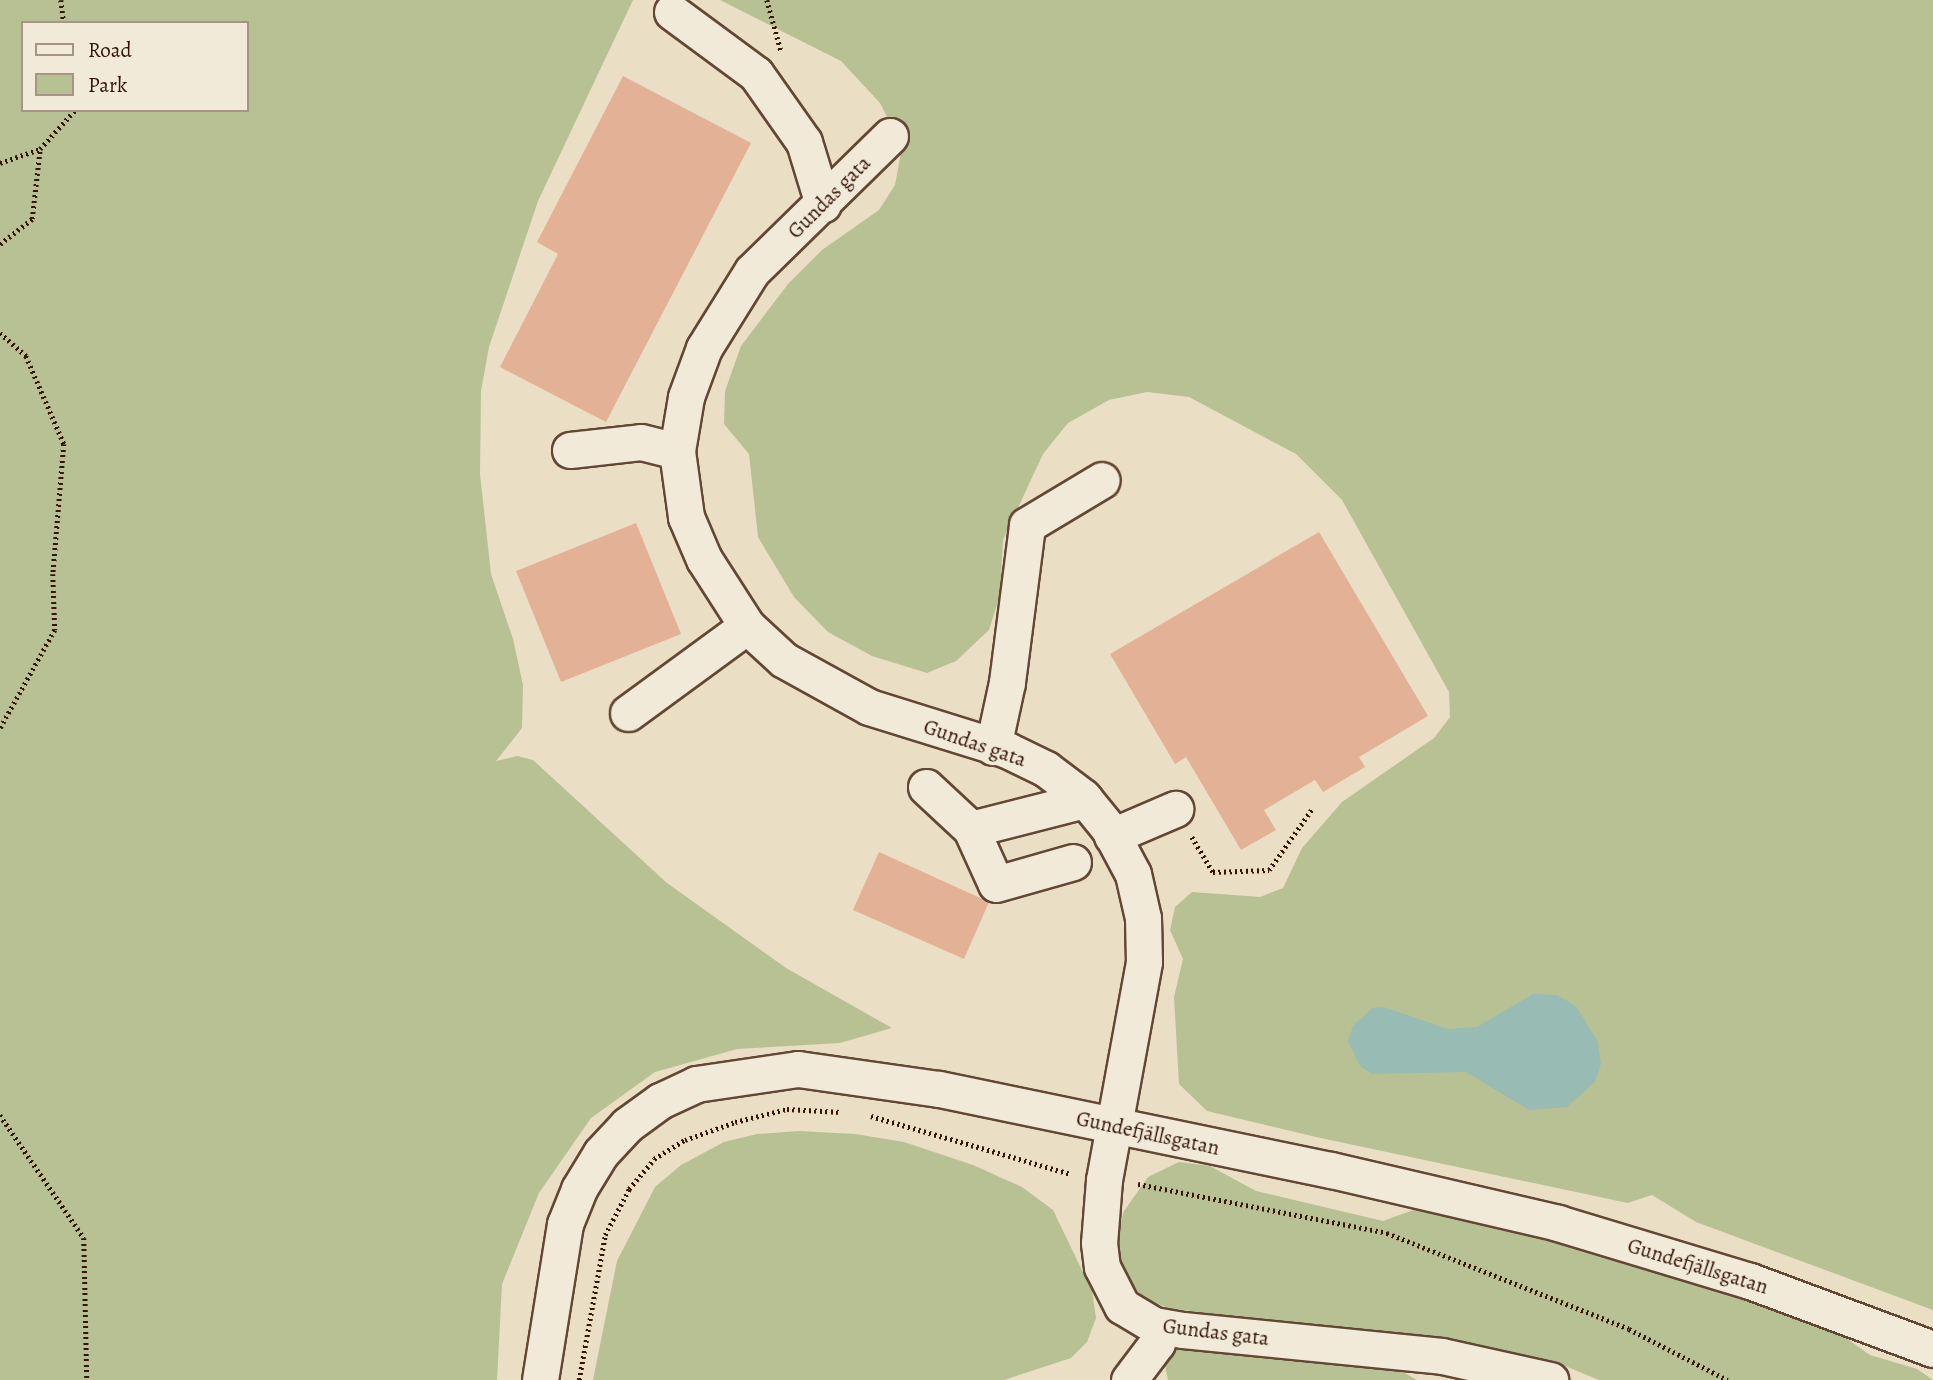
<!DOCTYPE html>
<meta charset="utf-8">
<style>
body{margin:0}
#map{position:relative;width:1933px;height:1380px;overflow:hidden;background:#eadec5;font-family:Alegreya,serif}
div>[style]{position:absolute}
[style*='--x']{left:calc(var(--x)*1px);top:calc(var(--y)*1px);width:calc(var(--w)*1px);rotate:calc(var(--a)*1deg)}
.green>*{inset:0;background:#b8c194}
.water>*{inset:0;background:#98bcb3}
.building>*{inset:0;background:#e3b296}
.path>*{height:4.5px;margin-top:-2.25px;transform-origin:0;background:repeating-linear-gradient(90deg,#361504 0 2px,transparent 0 5.5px)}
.roads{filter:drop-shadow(2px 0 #634734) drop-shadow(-2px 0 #634734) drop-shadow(0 2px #634734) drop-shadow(0 -2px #634734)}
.minor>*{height:35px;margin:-17.5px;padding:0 17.5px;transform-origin:17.5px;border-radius:17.5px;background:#f1ead9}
span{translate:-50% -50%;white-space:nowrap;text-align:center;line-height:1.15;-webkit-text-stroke:7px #f1ead9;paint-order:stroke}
.street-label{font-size:21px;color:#361504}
.legend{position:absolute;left:21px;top:21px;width:228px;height:91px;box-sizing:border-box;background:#f1ead9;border:2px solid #a69584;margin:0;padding:9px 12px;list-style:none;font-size:21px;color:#361504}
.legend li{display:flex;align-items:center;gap:14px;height:35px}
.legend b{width:35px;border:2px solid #a69584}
</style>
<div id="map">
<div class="green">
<i style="clip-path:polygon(evenodd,0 0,633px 0,538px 201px,489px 347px,481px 391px,480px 474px,491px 574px,513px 639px,523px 685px,522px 728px,496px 761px,517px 756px,533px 760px,667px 883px,786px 968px,892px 1028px,840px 1043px,737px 1049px,655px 1072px,591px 1118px,539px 1193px,502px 1284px,497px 1380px,0 1380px,0 0,23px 23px,247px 23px,247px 110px,23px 110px,23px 23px)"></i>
<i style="clip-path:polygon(720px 0,1933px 0,1933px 1310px,1696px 1222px,1652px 1195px,1628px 1203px,1316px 1137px,1207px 1111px,1179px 1084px,1174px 997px,1183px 959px,1170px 930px,1175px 907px,1192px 892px,1260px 897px,1283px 888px,1302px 848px,1342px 802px,1434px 738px,1450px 717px,1449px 692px,1342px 500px,1296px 454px,1189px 397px,1147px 392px,1109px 400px,1068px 423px,1043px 454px,1003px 540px,1000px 595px,989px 630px,956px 661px,927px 673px,872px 656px,828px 632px,794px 597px,758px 537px,749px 454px,724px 424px,725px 391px,741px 346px,788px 284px,822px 250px,879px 210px,895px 185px,902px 147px,880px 103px,841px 61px)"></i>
<i style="clip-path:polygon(799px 1131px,855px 1134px,904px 1142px,973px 1165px,1022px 1187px,1053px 1210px,1092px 1291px,1096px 1318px,1087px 1342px,1071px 1358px,1004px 1380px,593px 1380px,617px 1261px,655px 1187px,681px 1165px,724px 1142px,757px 1134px)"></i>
<i style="clip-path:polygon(1179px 1162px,1210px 1166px,1256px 1191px,1383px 1221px,1416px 1209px,1639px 1263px,1842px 1335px,1870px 1355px,1917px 1369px,1933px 1380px,1599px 1380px,1553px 1361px,1169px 1308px,1144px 1299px,1128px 1279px,1118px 1258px,1117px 1235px,1124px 1211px,1148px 1177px)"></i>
<i style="clip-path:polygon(1183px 1347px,1396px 1368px,1417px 1380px,1168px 1380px,1164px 1361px,1171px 1351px)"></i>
</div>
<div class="water">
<i style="clip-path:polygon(1533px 994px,1557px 995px,1576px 1006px,1598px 1042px,1601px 1064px,1595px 1082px,1567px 1107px,1529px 1110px,1466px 1072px,1372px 1074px,1360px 1066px,1348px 1041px,1353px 1026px,1372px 1008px,1384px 1007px,1448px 1029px,1477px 1027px)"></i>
</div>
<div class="building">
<i style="clip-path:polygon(623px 76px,751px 143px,606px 422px,500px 367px,558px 254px,537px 242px)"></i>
<i style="clip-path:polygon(636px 523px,681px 634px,561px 682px,516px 571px)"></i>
<i style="clip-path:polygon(1319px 532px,1428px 716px,1359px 757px,1365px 767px,1323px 792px,1315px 780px,1264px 810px,1276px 830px,1241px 850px,1186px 757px,1175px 764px,1110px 654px)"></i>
<i style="clip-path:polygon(879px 852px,989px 902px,964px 959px,853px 910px)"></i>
</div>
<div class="path">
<i style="--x:61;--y:0;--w:23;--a:83"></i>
<i style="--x:767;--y:0;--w:53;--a:74.6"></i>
<i style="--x:0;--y:163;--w:42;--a:-19.3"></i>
<i style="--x:40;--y:149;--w:52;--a:-48.1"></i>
<i style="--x:0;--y:244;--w:41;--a:-38"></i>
<i style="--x:32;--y:219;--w:70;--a:-83.5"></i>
<i style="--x:0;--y:333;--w:35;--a:41"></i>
<i style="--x:26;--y:356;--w:96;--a:66.6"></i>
<i style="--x:64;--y:444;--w:130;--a:94.8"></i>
<i style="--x:53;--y:574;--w:56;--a:88"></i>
<i style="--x:55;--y:630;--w:113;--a:119.1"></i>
<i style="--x:1192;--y:837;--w:41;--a:59"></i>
<i style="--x:1213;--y:872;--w:56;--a:-2"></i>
<i style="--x:1269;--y:870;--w:75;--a:-54.8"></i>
<i style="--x:0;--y:1115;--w:149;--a:55.7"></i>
<i style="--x:84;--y:1238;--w:142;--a:88.8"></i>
<i style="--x:871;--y:1116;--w:207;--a:16.2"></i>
<i style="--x:1138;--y:1184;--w:254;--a:11.1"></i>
<i style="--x:1387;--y:1233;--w:260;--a:21.6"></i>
<i style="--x:1629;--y:1329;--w:111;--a:27.3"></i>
<i style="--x:579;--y:1380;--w:147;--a:-79.8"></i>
<i style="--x:605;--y:1235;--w:52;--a:-62.4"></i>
<i style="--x:629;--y:1189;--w:39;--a:-50"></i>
<i style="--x:654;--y:1159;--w:36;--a:-32"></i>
<i style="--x:685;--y:1140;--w:53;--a:-19.8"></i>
<i style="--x:735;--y:1122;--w:54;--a:-14"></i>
<i style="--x:787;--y:1109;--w:54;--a:3.2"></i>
</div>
<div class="roads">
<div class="minor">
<i style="--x:672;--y:12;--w:104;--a:36.4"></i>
<i style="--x:756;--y:74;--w:83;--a:54.8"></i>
<i style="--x:804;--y:142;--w:65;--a:73"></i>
<i style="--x:890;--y:136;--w:193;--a:135.6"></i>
<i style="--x:752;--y:271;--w:91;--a:121.9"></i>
<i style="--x:704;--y:348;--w:52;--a:110.2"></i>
<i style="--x:686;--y:397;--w:55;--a:99.5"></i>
<i style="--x:677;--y:451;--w:67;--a:82.2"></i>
<i style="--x:686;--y:517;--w:46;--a:66.8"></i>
<i style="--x:704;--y:559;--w:80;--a:57.3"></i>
<i style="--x:747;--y:626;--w:50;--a:42.6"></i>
<i style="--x:784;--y:660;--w:97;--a:28.9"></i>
<i style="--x:869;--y:707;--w:145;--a:17.3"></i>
<i style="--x:1007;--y:750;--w:43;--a:26"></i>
<i style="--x:1046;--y:769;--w:46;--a:37.1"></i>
<i style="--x:1083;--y:797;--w:41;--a:50.9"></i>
<i style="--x:1109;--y:829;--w:51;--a:61.9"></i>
<i style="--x:1133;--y:874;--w:45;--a:77.2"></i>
<i style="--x:1143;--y:918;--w:44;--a:88.7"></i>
<i style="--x:1144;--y:962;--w:222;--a:100.4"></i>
<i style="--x:1104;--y:1180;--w:63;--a:94.5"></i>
<i style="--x:1099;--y:1243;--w:24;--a:83"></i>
<i style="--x:1102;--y:1267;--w:44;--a:62.9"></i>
<i style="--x:1122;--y:1306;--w:37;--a:31"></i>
<i style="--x:1154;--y:1325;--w:29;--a:10"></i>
<i style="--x:1183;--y:1330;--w:260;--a:5.7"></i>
<i style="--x:1442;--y:1356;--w:111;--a:12.5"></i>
<i style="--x:570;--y:450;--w:71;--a:-6.4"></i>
<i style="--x:641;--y:442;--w:37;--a:14"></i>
<i style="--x:628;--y:713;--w:147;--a:-36.2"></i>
<i style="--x:993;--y:747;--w:66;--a:-77.8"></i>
<i style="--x:1007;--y:682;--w:158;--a:-82.7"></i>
<i style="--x:1027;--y:525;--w:87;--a:-31"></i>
<i style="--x:926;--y:787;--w:62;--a:43"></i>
<i style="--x:971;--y:829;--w:60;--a:65.6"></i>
<i style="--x:996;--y:884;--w:80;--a:-15.9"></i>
<i style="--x:971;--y:829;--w:118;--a:-14.3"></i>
<i style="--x:1112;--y:836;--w:69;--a:-23.2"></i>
<i style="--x:540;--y:1380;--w:158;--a:-80.9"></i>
<i style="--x:565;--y:1224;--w:38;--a:-68"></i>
<i style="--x:579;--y:1189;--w:42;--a:-58.6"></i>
<i style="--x:601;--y:1153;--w:38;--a:-47"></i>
<i style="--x:627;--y:1125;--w:41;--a:-36"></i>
<i style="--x:660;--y:1101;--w:40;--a:-25"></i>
<i style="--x:696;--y:1084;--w:103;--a:-8.4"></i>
<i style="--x:798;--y:1069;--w:142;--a:8.1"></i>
<i style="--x:939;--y:1089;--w:400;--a:11.7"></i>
<i style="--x:1331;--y:1170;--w:233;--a:13.1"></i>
<i style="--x:1558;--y:1223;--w:201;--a:16.8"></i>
<i style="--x:1750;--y:1281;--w:195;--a:20.4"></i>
<i style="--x:1129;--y:1380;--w:46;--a:-52.9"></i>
<i style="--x:1157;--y:1343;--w:17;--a:-77"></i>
</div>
</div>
<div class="street-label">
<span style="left:829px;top:197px;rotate:-45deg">Gundas gata</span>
<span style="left:975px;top:743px;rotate:19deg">Gundas gata</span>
<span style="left:1148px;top:1133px;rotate:12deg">Gundefjällsgatan</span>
<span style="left:1698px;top:1266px;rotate:17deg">Gundefjällsgatan</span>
<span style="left:1216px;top:1332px;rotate:7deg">Gundas gata</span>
</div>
<ul class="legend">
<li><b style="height:9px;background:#f1ead9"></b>Road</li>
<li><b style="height:19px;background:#b8c194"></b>Park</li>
</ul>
</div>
